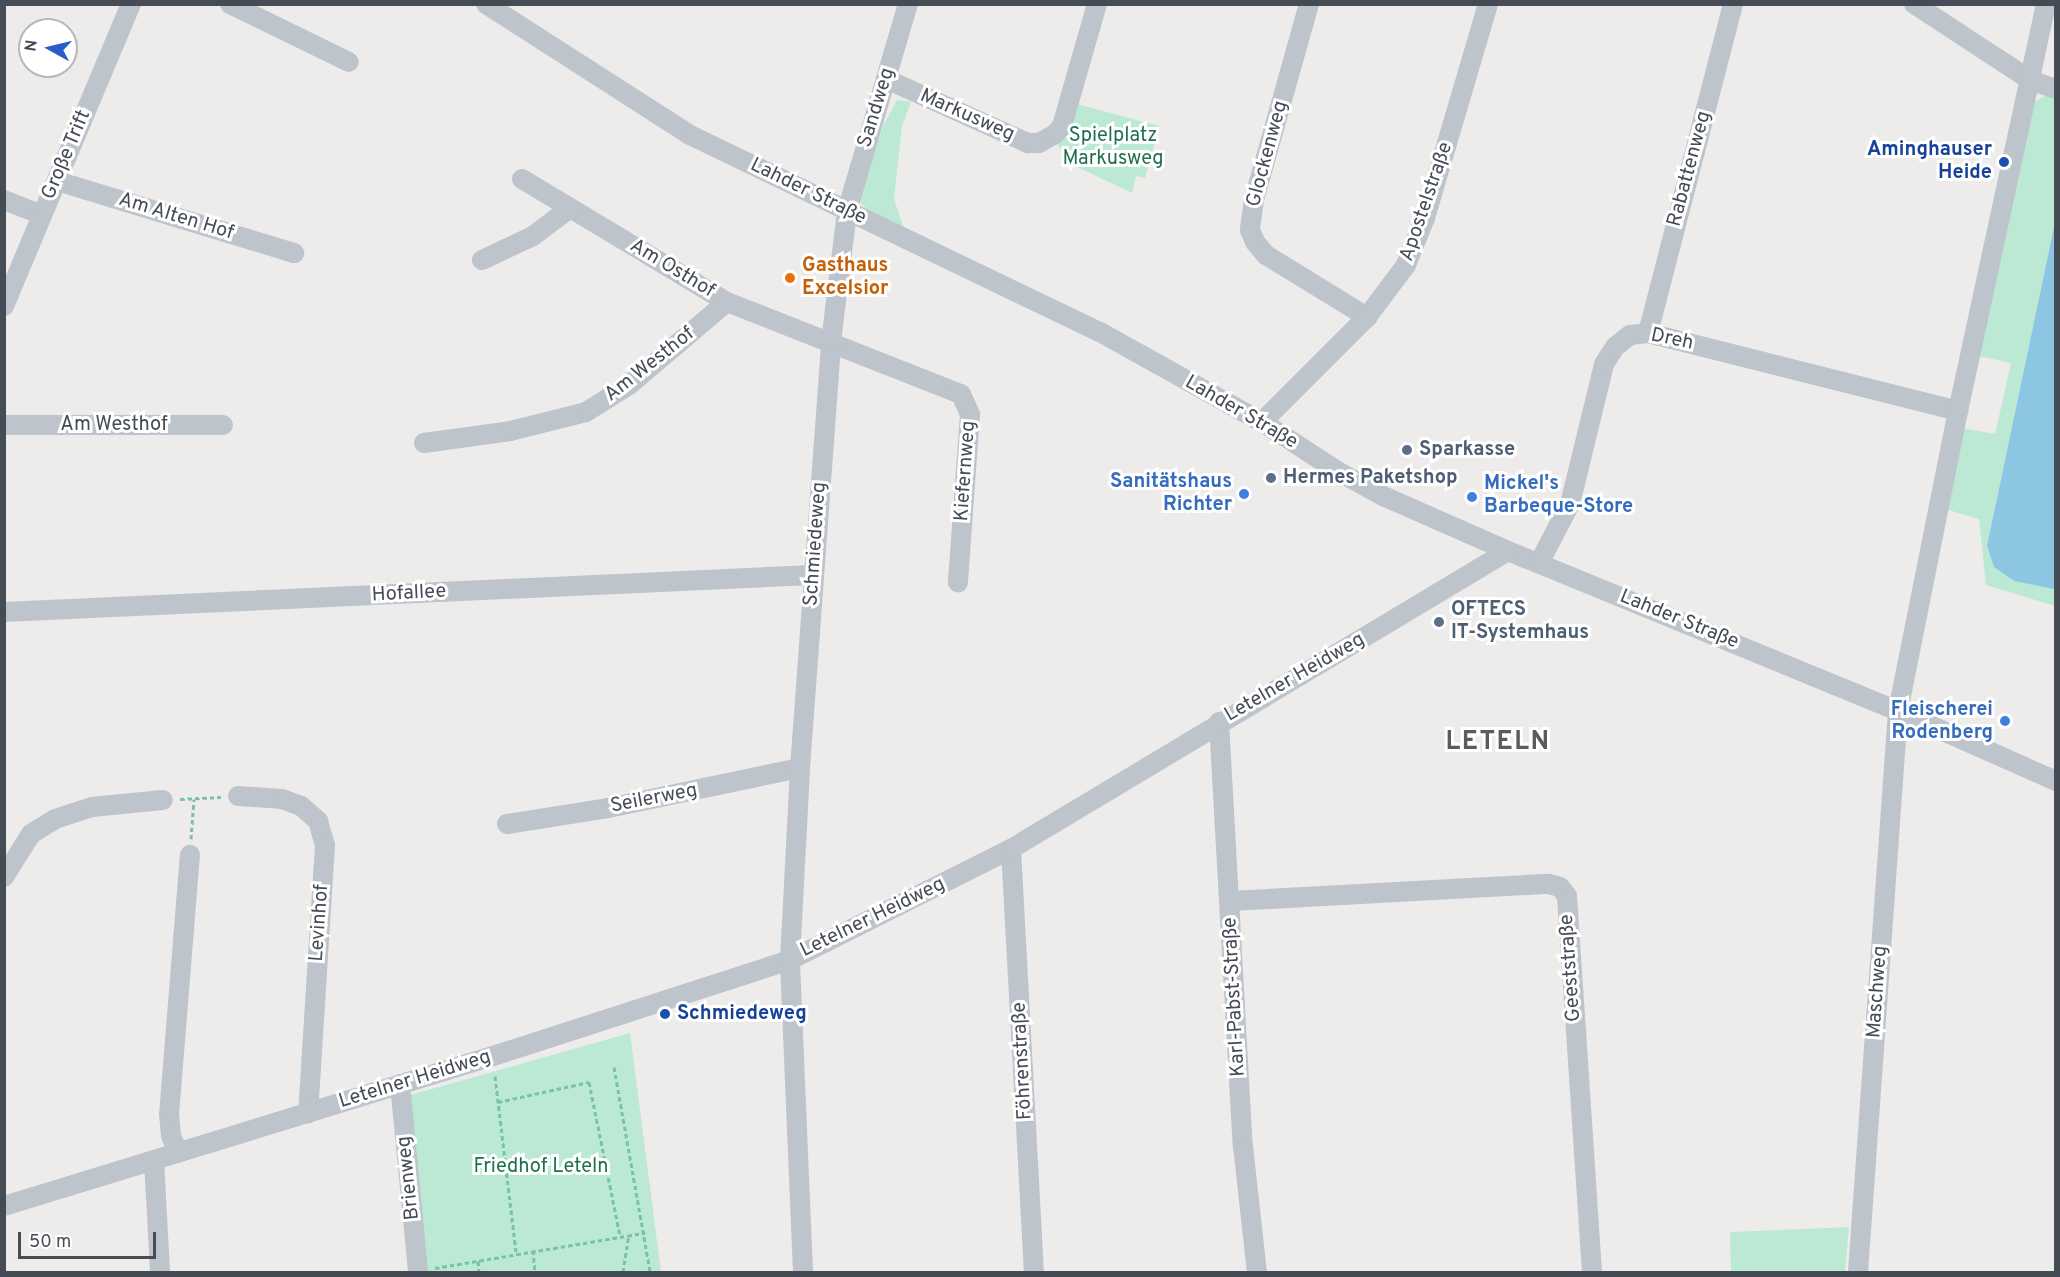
<!DOCTYPE html>
<meta charset="utf-8">
<style>
body{margin:0}
#map{position:relative;width:2060px;height:1277px;overflow:hidden;background:#eeebeb;font-family:Overpass,sans-serif}
div>[style]{position:absolute}
[style*='--x']{left:calc(var(--x)*1px);top:calc(var(--y)*1px);width:calc(var(--w)*1px);rotate:calc(var(--a)*1deg)}
.green>*{inset:0;background:#bce9d3}
.water>*{inset:0;background:#8dc6e2}
.path>*{height:3px;margin-top:-1.5px;transform-origin:0;background:repeating-linear-gradient(90deg,#78c3a7 0 4.5px,transparent 0 7.5px)}
.minor>*{height:20px;margin:-10px;padding:0 10px;transform-origin:10px;border-radius:10px;background:#bec4cc}
.dots>*{width:16px;height:16px;translate:-50% -50%;box-sizing:border-box;border:3px solid #fff;border-radius:50%}
span{translate:-50% -50%;white-space:nowrap;text-align:center;line-height:1.15;-webkit-text-stroke:6px #fff;paint-order:stroke}
.street-label{font-size:20px;color:#464c56}
.park-label{font-size:20px;color:#1f6f50}
.transit-label{font-size:20px;color:#164399;font-weight:700}
.right{translate:-100% -50%;text-align:right}
.left{translate:0 -50%;text-align:left}
.food-label{font-size:20px;color:#c56008;font-weight:700}
.service-label{font-size:20px;color:#4e5e75;font-weight:700}
.shop-label{font-size:20px;color:#366cbe;font-weight:700}
.district-label{font-size:26px;color:#595b5f;font-weight:700;letter-spacing:1.5px}
.frame{position:absolute;inset:0;border:6px solid #464c56;pointer-events:none}
.north{position:absolute;left:18px;top:18px;width:60px;height:60px;box-sizing:border-box;background:#fff;border:2px solid #b5b7bb;border-radius:50%;rotate:278deg;font-size:16px;font-weight:700;line-height:24px;text-align:center;color:#464c56}
.north::after{content:'';display:block;margin:auto;width:21px;height:27px;background:#2a5dc9;clip-path:polygon(50% 0,100% 100%,50% 72%,0 100%)}
.scale{position:absolute;left:18px;top:1232px;width:138px;height:27px;box-sizing:border-box;border:3px solid #464c56;border-top:0;padding-left:8px;font-size:18px;line-height:21px;white-space:nowrap;color:#464c56;-webkit-text-stroke:4px #fff;paint-order:stroke}
</style>
<div id="map">
<div class="green">
<i style="clip-path:polygon(2048px 94px,2055px 95px,2055px 222px,1987px 546px,1994px 567px,2014px 581px,2055px 588px,2055px 606px,1986px 585px,1979px 519px,1945px 509px,1962px 428px,1995px 434px,2011px 363px,1979px 356px,2033px 103px)"></i>
<i style="clip-path:polygon(897px 100px,911px 102px,902px 126px,894px 199px,904px 229px,871px 213px,860px 202px,859px 194px,884px 124px)"></i>
<i style="clip-path:polygon(1077px 104px,1159px 126px,1145px 178px,1136px 176px,1132px 193px,1073px 165px,1059px 147px,1056px 142px)"></i>
<i style="clip-path:polygon(630px 1033px,661px 1272px,423px 1272px,407px 1096px)"></i>
<i style="clip-path:polygon(1849px 1227px,1845px 1272px,1731px 1272px,1730px 1232px)"></i>
</div>
<div class="water">
<i style="clip-path:polygon(2055px 222px,2056px 588px,2054px 589px,2014px 581px,1994px 567px,1987px 546px)"></i>
</div>
<div class="path">
<i style="--x:180;--y:799;--w:41;--a:-2.8"></i>
<i style="--x:191;--y:839;--w:40;--a:-85.7"></i>
<i style="--x:614;--y:1067;--w:208;--a:80"></i>
<i style="--x:495;--y:1076;--w:178;--a:83.2"></i>
<i style="--x:498;--y:1102;--w:93;--a:-12.4"></i>
<i style="--x:589;--y:1082;--w:157;--a:78.6"></i>
<i style="--x:533;--y:1250;--w:22;--a:85"></i>
<i style="--x:478;--y:1261;--w:11;--a:85"></i>
<i style="--x:435;--y:1268;--w:213;--a:-9.5"></i>
<i style="--x:623;--y:1272;--w:37;--a:-81"></i>
</div>
<div class="minor">
<i style="--x:230;--y:4;--w:132;--a:26"></i>
<i style="--x:486;--y:4;--w:242;--a:32.7"></i>
<i style="--x:690;--y:135;--w:455;--a:25.7"></i>
<i style="--x:1100;--y:332;--w:185;--a:29.1"></i>
<i style="--x:1262;--y:422;--w:92;--a:33"></i>
<i style="--x:1339;--y:472;--w:50;--a:28.6"></i>
<i style="--x:1383;--y:496;--w:137;--a:23.7"></i>
<i style="--x:1508;--y:551;--w:422;--a:22.3"></i>
<i style="--x:1898;--y:711;--w:173;--a:23.9"></i>
<i style="--x:1309;--y:4;--w:204;--a:105.7"></i>
<i style="--x:1254;--y:200;--w:30;--a:98"></i>
<i style="--x:1250;--y:230;--w:13;--a:67"></i>
<i style="--x:1255;--y:242;--w:17;--a:50"></i>
<i style="--x:1266;--y:255;--w:119;--a:31.5"></i>
<i style="--x:1914;--y:4;--w:139;--a:33.2"></i>
<i style="--x:2030;--y:80;--w:28;--a:19"></i>
<i style="--x:886;--y:79;--w:156;--a:24.3"></i>
<i style="--x:1028;--y:143;--w:11;--a:0"></i>
<i style="--x:1039;--y:143;--w:18;--a:-29"></i>
<i style="--x:1055;--y:134;--w:11;--a:-49"></i>
<i style="--x:1062;--y:126;--w:127;--a:-74"></i>
<i style="--x:522;--y:179;--w:239;--a:31"></i>
<i style="--x:727;--y:302;--w:251;--a:21.5"></i>
<i style="--x:961;--y:394;--w:22;--a:66"></i>
<i style="--x:970;--y:414;--w:169;--a:94.1"></i>
<i style="--x:57;--y:181;--w:248;--a:16.9"></i>
<i style="--x:4;--y:200;--w:41;--a:21.5"></i>
<i style="--x:482;--y:260;--w:56;--a:-25.2"></i>
<i style="--x:533;--y:236;--w:46;--a:-37.1"></i>
<i style="--x:4;--y:306;--w:328;--a:-67.2"></i>
<i style="--x:1648;--y:333;--w:340;--a:-75.5"></i>
<i style="--x:1262;--y:422;--w:148;--a:-45"></i>
<i style="--x:1367;--y:317;--w:65;--a:-53.1"></i>
<i style="--x:1406;--y:265;--w:51;--a:-68"></i>
<i style="--x:1425;--y:218;--w:223;--a:-73.6"></i>
<i style="--x:4;--y:425;--w:219;--a:0"></i>
<i style="--x:424;--y:443;--w:87;--a:-7.9"></i>
<i style="--x:510;--y:431;--w:78;--a:-14"></i>
<i style="--x:586;--y:412;--w:51;--a:-32.1"></i>
<i style="--x:629;--y:385;--w:128;--a:-40.3"></i>
<i style="--x:1539;--y:563;--w:67;--a:-62.3"></i>
<i style="--x:1570;--y:504;--w:144;--a:-76.3"></i>
<i style="--x:1604;--y:364;--w:20;--a:-57"></i>
<i style="--x:1615;--y:347;--w:19;--a:-39"></i>
<i style="--x:1630;--y:335;--w:18;--a:-6"></i>
<i style="--x:1648;--y:333;--w:320;--a:14.1"></i>
<i style="--x:4;--y:612;--w:810;--a:-2.62"></i>
<i style="--x:1219;--y:722;--w:425;--a:86.8"></i>
<i style="--x:1243;--y:1146;--w:127;--a:83.7"></i>
<i style="--x:238;--y:796;--w:44;--a:3.9"></i>
<i style="--x:282;--y:799;--w:20;--a:20"></i>
<i style="--x:301;--y:806;--w:23;--a:41"></i>
<i style="--x:318;--y:821;--w:25;--a:74"></i>
<i style="--x:325;--y:845;--w:269;--a:93.6"></i>
<i style="--x:507;--y:824;--w:102;--a:-9"></i>
<i style="--x:608;--y:808;--w:196;--a:-11.8"></i>
<i style="--x:1011;--y:849;--w:424;--a:86.9"></i>
<i style="--x:4;--y:877;--w:51;--a:-57.9"></i>
<i style="--x:31;--y:834;--w:28;--a:-32"></i>
<i style="--x:55;--y:819;--w:39;--a:-18"></i>
<i style="--x:92;--y:807;--w:71;--a:-5.6"></i>
<i style="--x:1231;--y:901;--w:318;--a:-3.1"></i>
<i style="--x:1549;--y:884;--w:11;--a:15"></i>
<i style="--x:1560;--y:887;--w:11;--a:52"></i>
<i style="--x:1567;--y:896;--w:377;--a:86.2"></i>
<i style="--x:400;--y:1084;--w:189;--a:84.5"></i>
<i style="--x:178;--y:1153;--w:18;--a:-112"></i>
<i style="--x:171;--y:1136;--w:21;--a:-95"></i>
<i style="--x:169;--y:1115;--w:261;--a:-85.4"></i>
<i style="--x:154;--y:1160;--w:112;--a:86.9"></i>
<i style="--x:4;--y:1206;--w:511;--a:-17.05"></i>
<i style="--x:493;--y:1056;--w:312;--a:-17.9"></i>
<i style="--x:790;--y:960;--w:247;--a:-26.7"></i>
<i style="--x:1011;--y:849;--w:579;--a:-30.95"></i>
<i style="--x:803;--y:1272;--w:312;--a:-92.4"></i>
<i style="--x:790;--y:960;--w:192;--a:-87"></i>
<i style="--x:800;--y:768;--w:427;--a:-85.8"></i>
<i style="--x:831;--y:342;--w:132;--a:-83"></i>
<i style="--x:847;--y:211;--w:216;--a:-73.6"></i>
<i style="--x:1858;--y:1272;--w:562;--a:-85.92"></i>
<i style="--x:1898;--y:711;--w:306;--a:-78.7"></i>
<i style="--x:1958;--y:411;--w:416;--a:-77.8"></i>
</div>
<div class="dots">
<i style="left:2004px;top:162px;background:#1a4fb4"></i>
<i style="left:790px;top:278px;background:#e8710a"></i>
<i style="left:1407px;top:450px;background:#5c6f8a"></i>
<i style="left:1271px;top:478px;background:#5c6f8a"></i>
<i style="left:1244px;top:494px;background:#3f7fe0"></i>
<i style="left:1472px;top:497px;background:#3f7fe0"></i>
<i style="left:1439px;top:622px;background:#5c6f8a"></i>
<i style="left:2005px;top:721px;background:#3f7fe0"></i>
<i style="left:665px;top:1014px;background:#1a4fb4"></i>
</div>
<div class="street-label">
<span style="left:877px;top:108px;rotate:-73deg">Sandweg</span>
<span style="left:967px;top:116px;rotate:24deg">Markusweg</span>
<span style="left:1268px;top:154px;rotate:-75deg">Glockenweg</span>
<span style="left:67px;top:155px;rotate:-67deg">Große Trift</span>
<span style="left:1690px;top:169px;rotate:-75deg">Rabattenweg</span>
<span style="left:808px;top:192px;rotate:26deg">Lahder Straße</span>
<span style="left:1427px;top:202px;rotate:-71deg">Apostelstraße</span>
<span style="left:176px;top:217px;rotate:17deg">Am Alten Hof</span>
<span style="left:672px;top:269px;rotate:31deg">Am Osthof</span>
<span style="left:1672px;top:340px;rotate:12deg">Dreh</span>
<span style="left:650px;top:365px;rotate:-38deg">Am Westhof</span>
<span style="left:1241px;top:413px;rotate:30deg">Lahder Straße</span>
<span style="left:114px;top:425px">Am Westhof</span>
<span style="left:966px;top:471px;rotate:-86deg">Kiefernweg</span>
<span style="left:816px;top:544px;rotate:-86deg">Schmiedeweg</span>
<span style="left:409px;top:594px;rotate:-3deg">Hofallee</span>
<span style="left:1679px;top:620px;rotate:22deg">Lahder Straße</span>
<span style="left:1295px;top:678px;rotate:-30deg">Letelner Heidweg</span>
<span style="left:654px;top:799px;rotate:-11deg">Seilerweg</span>
<span style="left:873px;top:918px;rotate:-26deg">Letelner Heidweg</span>
<span style="left:320px;top:923px;rotate:-86deg">Levinhof</span>
<span style="left:1571px;top:968px;rotate:-94deg">Geeststraße</span>
<span style="left:1878px;top:992px;rotate:-86deg">Maschweg</span>
<span style="left:1235px;top:997px;rotate:-93deg">Karl-Pabst-Straße</span>
<span style="left:1023px;top:1061px;rotate:-93deg">Föhrenstraße</span>
<span style="left:415px;top:1080px;rotate:-17deg">Letelner Heidweg</span>
<span style="left:409px;top:1178px;rotate:-96deg">Brienweg</span>
</div>
<div class="park-label">
<span style="left:1113px;top:148px">Spielplatz<br>Markusweg</span>
<span style="left:541px;top:1167px">Friedhof Leteln</span>
</div>
<div class="transit-label">
<span class="right" style="left:1992px;top:162px">Aminghauser<br>Heide</span>
<span class="left" style="left:677px;top:1014px">Schmiedeweg</span>
</div>
<div class="food-label">
<span class="left" style="left:802px;top:278px">Gasthaus<br>Excelsior</span>
</div>
<div class="service-label">
<span class="left" style="left:1419px;top:450px">Sparkasse</span>
<span class="left" style="left:1283px;top:478px">Hermes Paketshop</span>
<span class="left" style="left:1451px;top:622px">OFTECS<br>IT-Systemhaus</span>
</div>
<div class="shop-label">
<span class="right" style="left:1232px;top:494px">Sanitätshaus<br>Richter</span>
<span class="left" style="left:1484px;top:496px">Mickel's<br>Barbeque-Store</span>
<span class="right" style="left:1993px;top:722px">Fleischerei<br>Rodenberg</span>
</div>
<div class="district-label">
<span style="left:1498px;top:743px">LETELN</span>
</div>
<div class="frame"></div>
<div class="north">N</div>
<div class="scale">50 m</div>
</div>
